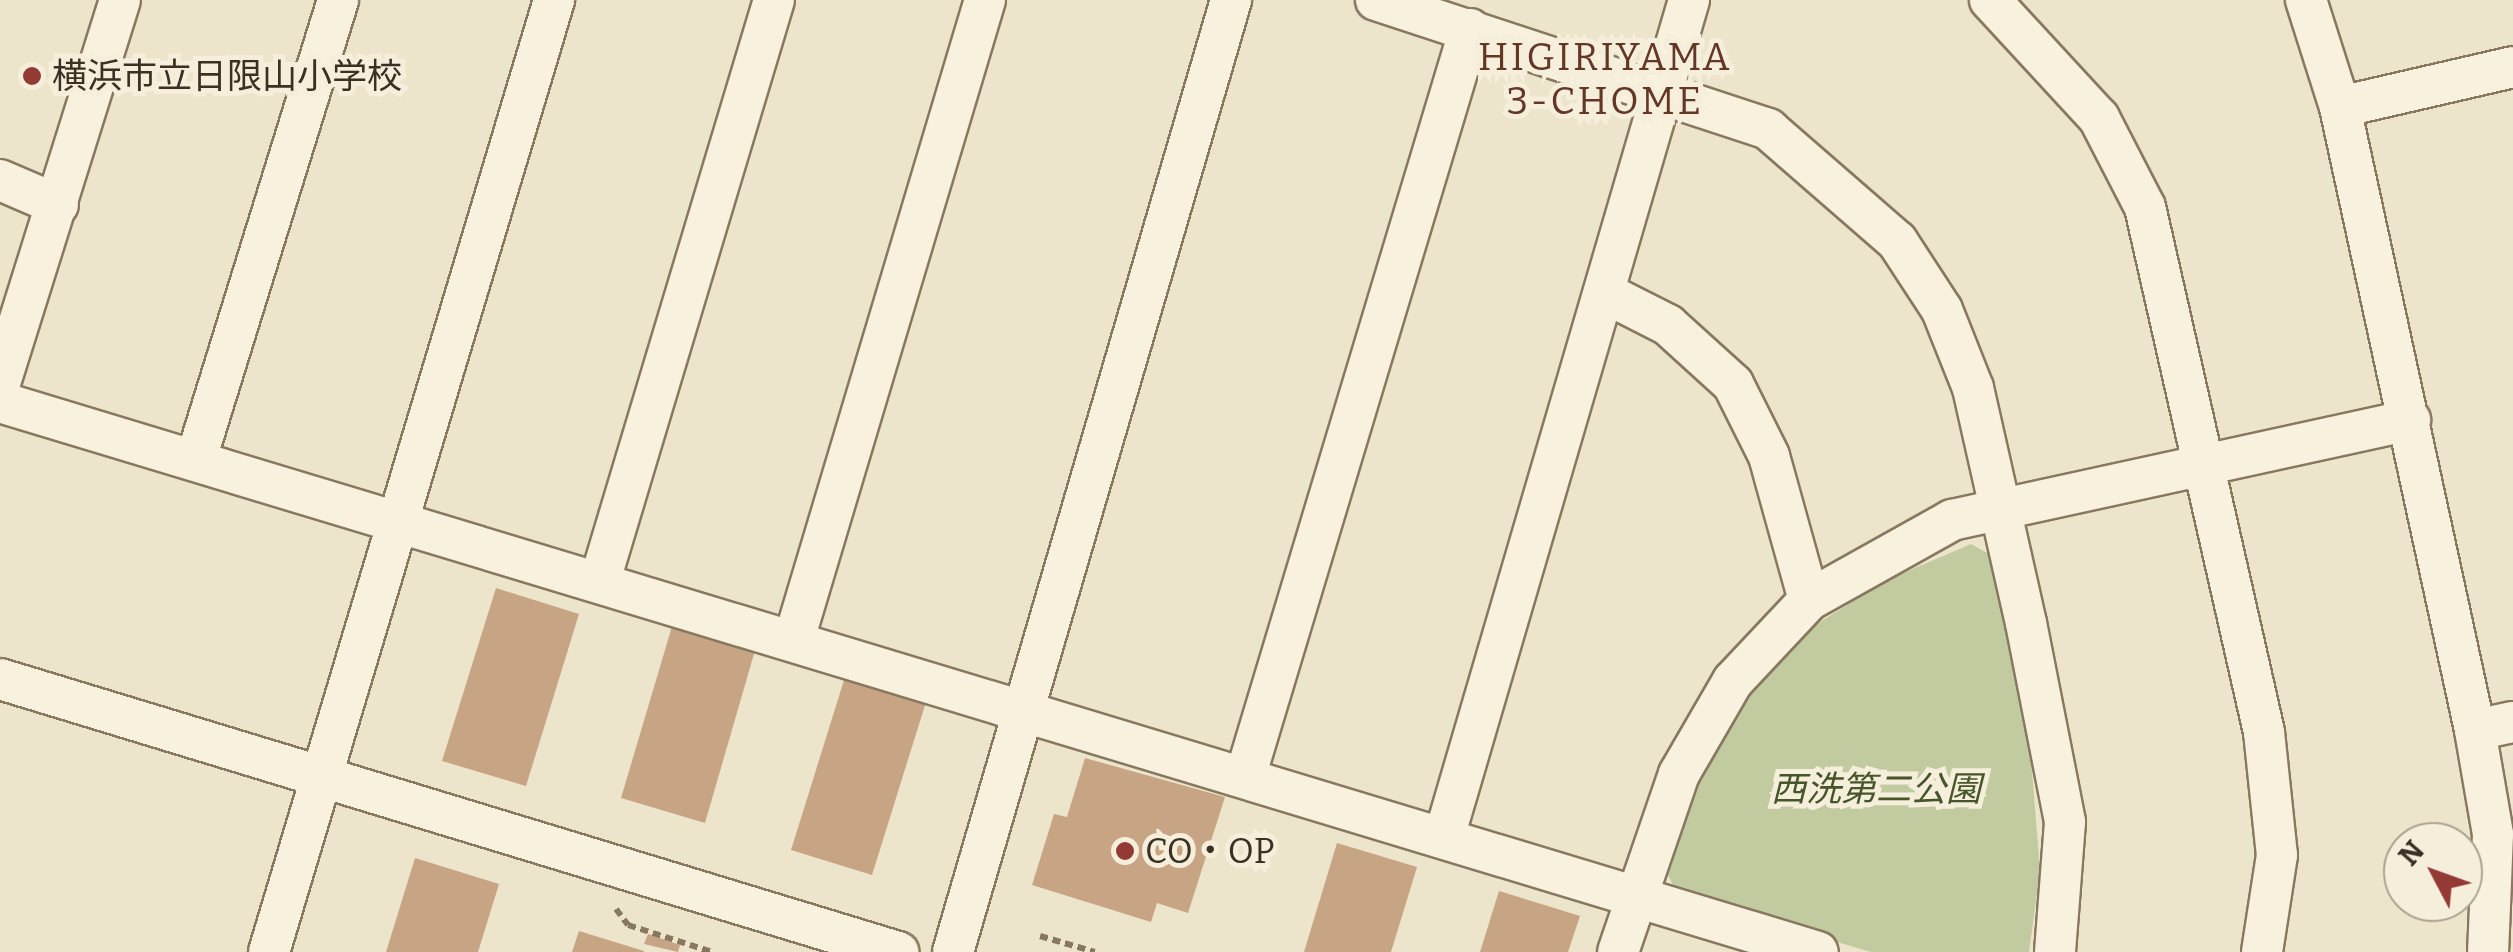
<!DOCTYPE html>
<meta charset="utf-8">
<style>
body{margin:0}
#map{position:relative;width:2513px;height:952px;overflow:hidden;background:#ece5cb;font-family:Bitter,"Noto Sans JP",serif}
div>[style]{position:absolute}
[style*='--x']{left:calc(var(--x)*1px);top:calc(var(--y)*1px);width:calc(var(--w)*1px);rotate:calc(var(--a)*1deg)}
.green>*{inset:0;background:#c2caa0}
.building>*{inset:0;background:#c7a584}
.path>*{height:6px;margin-top:-3px;transform-origin:0;background:repeating-linear-gradient(90deg,#887860 0 8px,transparent 0 13px)}
.roads{filter:drop-shadow(2px 0 #887860) drop-shadow(-2px 0 #887860) drop-shadow(0 2px #887860) drop-shadow(0 -2px #887860)}
.minor>*{height:40px;margin:-20px;padding:0 20px;transform-origin:20px;border-radius:20px;background:#f7f1de}
.dots>*{width:28px;height:28px;translate:-50% -50%;box-sizing:border-box;border:5px solid #f4eedb;border-radius:50%}
span{translate:-50% -50%;white-space:nowrap;text-align:center;line-height:1.15;-webkit-text-stroke:10px #f4eedb;paint-order:stroke}
.poi-label{font-size:35px;color:#3a3023}
.left{translate:0 -50%;text-align:left}
.park-label{font-size:35px;color:#47552b;font-style:italic}
.neighbourhood-label{font-size:38px;color:#633625;letter-spacing:2.5px}
.north{position:absolute;left:2383px;top:822px;width:100px;height:100px;box-sizing:border-box;background:#f4eedb;border:2px solid #aaa291;border-radius:50%;rotate:311deg;font-size:28px;font-weight:700;line-height:40px;text-align:center;color:#3a3023}
.north::after{content:'';display:block;margin:auto;width:35px;height:45px;background:#933a35;clip-path:polygon(50% 0,100% 100%,50% 72%,0 100%)}
</style>
<div id="map">
<div class="green">
<i style="clip-path:polygon(1971px 544px,1989px 554px,2030px 746px,2040px 871px,2029px 952px,1871px 952px,1678px 895px,1667px 873px,1701px 777px,1751px 690px,1812px 627px,1887px 580px)"></i>
</div>
<div class="building">
<i style="clip-path:polygon(496px 588px,579px 614px,526px 786px,442px 761px)"></i>
<i style="clip-path:polygon(673px 623px,756px 647px,705px 823px,621px 798px)"></i>
<i style="clip-path:polygon(845px 677px,926px 702px,872px 875px,791px 850px)"></i>
<i style="clip-path:polygon(1085px 758px,1225px 797px,1188px 913px,1157px 903px,1151px 922px,1032px 885px,1054px 814px,1067px 817px)"></i>
<i style="clip-path:polygon(1337px 843px,1417px 867px,1391px 952px,1304px 952px)"></i>
<i style="clip-path:polygon(415px 858px,499px 884px,478px 952px,386px 952px)"></i>
<i style="clip-path:polygon(1499px 891px,1580px 916px,1568px 952px,1480px 952px)"></i>
<i style="clip-path:polygon(579px 931px,644px 951px,644px 952px,572px 952px)"></i>
<i style="clip-path:polygon(648px 934px,680px 945px,678px 952px,644px 944px)"></i>
</div>
<div class="path">
<i style="--x:616;--y:909;--w:20;--a:53"></i>
<i style="--x:628;--y:925;--w:88;--a:17.8"></i>
<i style="--x:1040;--y:936;--w:57;--a:16.2"></i>
</div>
<div class="roads">
<div class="minor">
<i style="--x:1376;--y:0;--w:413;--a:18.2"></i>
<i style="--x:1768;--y:129;--w:171;--a:41"></i>
<i style="--x:1897;--y:241;--w:82;--a:56.9"></i>
<i style="--x:1942;--y:310;--w:84;--a:68.3"></i>
<i style="--x:1973;--y:388;--w:241;--a:77.3"></i>
<i style="--x:2026;--y:623;--w:203;--a:78.9"></i>
<i style="--x:2065;--y:822;--w:130;--a:94.4"></i>
<i style="--x:1990;--y:0;--w:161;--a:47.3"></i>
<i style="--x:2099;--y:118;--w:100;--a:62.7"></i>
<i style="--x:2145;--y:207;--w:538;--a:77.23"></i>
<i style="--x:2264;--y:732;--w:124;--a:84"></i>
<i style="--x:2277;--y:855;--w:98;--a:98.8"></i>
<i style="--x:2306;--y:0;--w:112;--a:72.4"></i>
<i style="--x:2340;--y:107;--w:637;--a:77.77"></i>
<i style="--x:2475;--y:730;--w:106;--a:80.2"></i>
<i style="--x:2493;--y:834;--w:118;--a:92.4"></i>
<i style="--x:2340;--y:107;--w:178;--a:-13"></i>
<i style="--x:0;--y:180;--w:63;--a:23.3"></i>
<i style="--x:1605;--y:293;--w:71;--a:26.9"></i>
<i style="--x:1668;--y:325;--w:88;--a:42.2"></i>
<i style="--x:1733;--y:384;--w:80;--a:63.4"></i>
<i style="--x:1769;--y:456;--w:149;--a:74.5"></i>
<i style="--x:0;--y:383;--w:401;--a:-72.6"></i>
<i style="--x:0;--y:402;--w:1899;--a:16.83"></i>
<i style="--x:196;--y:459;--w:480;--a:-72.8"></i>
<i style="--x:601;--y:577;--w:602;--a:-73.31"></i>
<i style="--x:795;--y:636;--w:664;--a:-73.37"></i>
<i style="--x:0;--y:679;--w:939;--a:16.91"></i>
<i style="--x:2475;--y:730;--w:39;--a:-12"></i>
<i style="--x:1246;--y:774;--w:778;--a:-73.27"></i>
<i style="--x:1445;--y:834;--w:869;--a:-73.69"></i>
<i style="--x:269;--y:952;--w:994;--a:-73.33"></i>
<i style="--x:953;--y:952;--w:992;--a:-73.72"></i>
<i style="--x:1618;--y:952;--w:188;--a:-71.1"></i>
<i style="--x:1679;--y:774;--w:108;--a:-59.9"></i>
<i style="--x:1733;--y:681;--w:111;--a:-46.8"></i>
<i style="--x:1809;--y:600;--w:164;--a:-29.2"></i>
<i style="--x:1952;--y:520;--w:469;--a:-12.3"></i>
</div>
</div>
<div class="dots">
<i style="left:32px;top:76px;background:#933a35"></i>
<i style="left:1125px;top:851px;background:#933a35"></i>
</div>
<div class="poi-label">
<span class="left" style="left:52px;top:76px">横浜市立日限山小学校</span>
<span class="left" style="left:1145px;top:851px">CO・OP</span>
</div>
<div class="park-label">
<span style="left:1876px;top:789px">西洗第二公園</span>
</div>
<div class="neighbourhood-label">
<span style="left:1605px;top:80px">HIGIRIYAMA<br>3-CHOME</span>
</div>
<div class="north">N</div>
</div>
